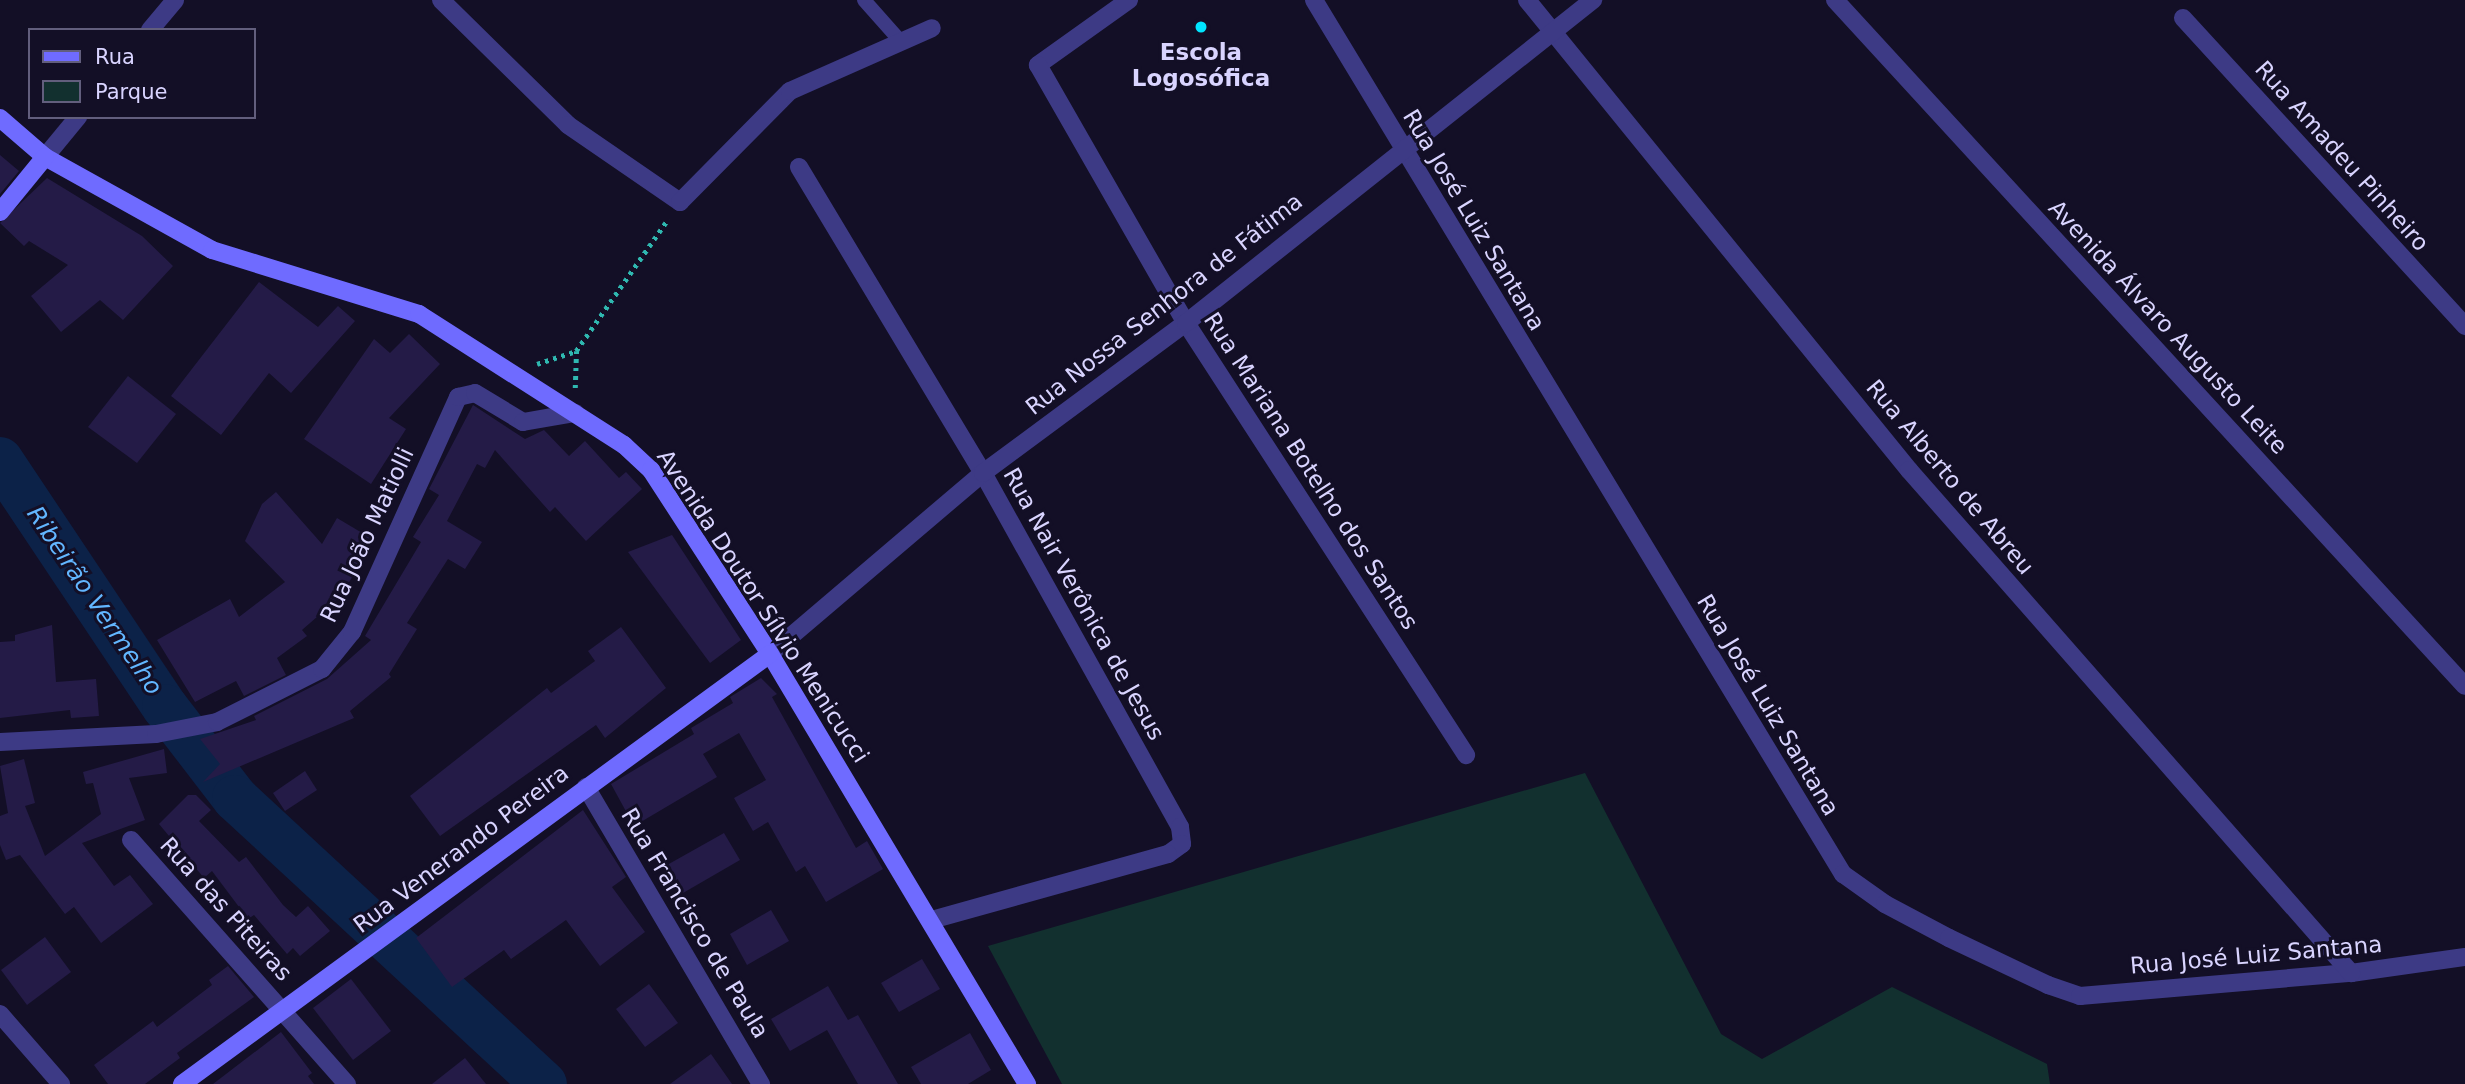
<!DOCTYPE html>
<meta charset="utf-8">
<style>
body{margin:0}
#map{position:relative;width:2465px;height:1084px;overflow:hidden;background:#130f26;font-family:"DejaVu Sans",sans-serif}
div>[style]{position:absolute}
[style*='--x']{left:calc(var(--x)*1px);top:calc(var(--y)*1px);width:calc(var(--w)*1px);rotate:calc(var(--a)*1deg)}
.green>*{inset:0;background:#12302f}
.river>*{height:46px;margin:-23px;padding:0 23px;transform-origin:23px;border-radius:23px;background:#0c2248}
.building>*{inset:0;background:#241b47}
.path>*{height:4.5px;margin-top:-2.25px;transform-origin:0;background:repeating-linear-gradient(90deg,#2fb8b0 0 3.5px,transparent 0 8.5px)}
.service>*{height:14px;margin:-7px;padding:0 7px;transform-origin:7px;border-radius:7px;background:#3d3a85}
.minor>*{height:18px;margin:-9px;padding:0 9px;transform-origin:9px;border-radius:9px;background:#3d3a85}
.tertiary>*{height:18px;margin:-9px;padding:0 9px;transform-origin:9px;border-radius:9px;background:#3d3a85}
.secondary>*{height:18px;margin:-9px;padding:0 9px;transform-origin:9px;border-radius:9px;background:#6f6bff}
.dots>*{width:19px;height:19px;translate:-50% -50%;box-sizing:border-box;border:4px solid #130f26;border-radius:50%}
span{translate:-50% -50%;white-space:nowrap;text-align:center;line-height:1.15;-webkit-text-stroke:6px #130f26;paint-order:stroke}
.poi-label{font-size:23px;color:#d9d4ff;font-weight:700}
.street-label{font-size:23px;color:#d9d4ff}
.water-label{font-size:24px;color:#62b6ff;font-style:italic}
.legend{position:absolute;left:28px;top:28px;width:228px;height:91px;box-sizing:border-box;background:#130f26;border:2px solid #625e7d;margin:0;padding:9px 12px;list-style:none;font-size:21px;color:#d9d4ff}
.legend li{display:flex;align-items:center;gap:14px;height:35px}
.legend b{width:35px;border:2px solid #625e7d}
</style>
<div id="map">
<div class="green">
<i style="clip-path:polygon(1585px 773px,1721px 1034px,1762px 1059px,1892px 987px,2047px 1064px,2050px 1084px,1062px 1084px,988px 946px)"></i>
</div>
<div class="river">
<i style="--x:0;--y:460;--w:297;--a:56.3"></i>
<i style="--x:165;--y:707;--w:115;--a:52.4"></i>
<i style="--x:235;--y:798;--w:421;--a:42.8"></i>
</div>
<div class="building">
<i style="clip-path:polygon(0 155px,19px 171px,0 194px)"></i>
<i style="clip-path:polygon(47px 178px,142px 236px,173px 266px,123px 320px,100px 300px,61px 332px,31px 296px,68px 265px,29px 241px,24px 246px,0 223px)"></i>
<i style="clip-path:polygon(259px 282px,318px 327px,338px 306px,355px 321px,291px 393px,269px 373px,221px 435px,171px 396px)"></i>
<i style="clip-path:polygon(409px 334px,440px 364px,389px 418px,406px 429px,371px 484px,304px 439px,374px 339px,390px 353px)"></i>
<i style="clip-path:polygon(128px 376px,176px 414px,137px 463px,88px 427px)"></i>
<i style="clip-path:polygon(473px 405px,525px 439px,544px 430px,569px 456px,585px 441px,619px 478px,626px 472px,642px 489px,586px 541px,555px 507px,550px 512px,495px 450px,485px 468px,477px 464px,447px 521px,482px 542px,465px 569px,448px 559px,407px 623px,417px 629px,389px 674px,391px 677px,350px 711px,354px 718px,203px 782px,220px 764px,200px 739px,256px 720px,254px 716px,327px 679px,371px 640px,365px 636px,421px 542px,413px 537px,439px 495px,429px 489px)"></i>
<i style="clip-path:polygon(276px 492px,322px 544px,337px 518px,374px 540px,341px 596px,302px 630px,307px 636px,277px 658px,286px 675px,244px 696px,236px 681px,195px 702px,157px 640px,230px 599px,239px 617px,285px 582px,245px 541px,262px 504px)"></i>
<i style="clip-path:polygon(672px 535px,741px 640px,710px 663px,628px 552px)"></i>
<i style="clip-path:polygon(52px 625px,56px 682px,96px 679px,99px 716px,71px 718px,70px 710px,0 718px,0 642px,15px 641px,15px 635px)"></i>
<i style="clip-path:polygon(621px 627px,666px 688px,605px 738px,596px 725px,440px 836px,410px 796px,547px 688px,551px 693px,595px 661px,588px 651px)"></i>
<i style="clip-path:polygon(761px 678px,777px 694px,772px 697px,856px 848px,867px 841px,883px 869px,826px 902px,805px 866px,796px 872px,768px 822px,753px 831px,734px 798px,766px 780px,739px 733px,703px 754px,717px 777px,634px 826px,611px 784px,694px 734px,691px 728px,733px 703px,730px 697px)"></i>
<i style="clip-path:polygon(164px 749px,167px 773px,129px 778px,145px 820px,82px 843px,114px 886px,130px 875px,153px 904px,101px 943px,74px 907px,65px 914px,20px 855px,6px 860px,0 845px,0 816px,8px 813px,0 766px,24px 759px,35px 803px,25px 806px,45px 856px,101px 814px,93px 783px,86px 784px,83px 772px)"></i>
<i style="clip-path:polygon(305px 771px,317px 790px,285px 811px,273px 793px)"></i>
<i style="clip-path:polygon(188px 795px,196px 795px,211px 810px,199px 821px,239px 862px,246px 857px,283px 905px,296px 917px,308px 906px,330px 931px,300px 956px,293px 948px,287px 954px,254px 915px,248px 919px,212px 871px,204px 878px,159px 824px)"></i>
<i style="clip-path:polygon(583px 810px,626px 877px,612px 887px,645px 932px,600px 966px,566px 920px,511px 959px,504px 950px,452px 987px,416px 938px)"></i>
<i style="clip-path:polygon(724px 833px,740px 860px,683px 893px,667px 865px)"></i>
<i style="clip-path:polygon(771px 910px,789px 941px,747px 965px,730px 934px)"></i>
<i style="clip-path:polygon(45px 937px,71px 972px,27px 1005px,1px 970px)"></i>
<i style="clip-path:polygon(922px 959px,940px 989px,899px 1012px,881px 983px)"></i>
<i style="clip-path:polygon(228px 966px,254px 997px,177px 1053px,180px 1058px,145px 1084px,108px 1084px,94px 1065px,153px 1021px,157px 1027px,212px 985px,209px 980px)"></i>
<i style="clip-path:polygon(351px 979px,391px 1031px,353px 1060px,313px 1008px)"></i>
<i style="clip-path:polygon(649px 984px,678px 1023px,645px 1047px,616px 1009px)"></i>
<i style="clip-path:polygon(828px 986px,848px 1020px,858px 1015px,898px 1084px,858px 1084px,827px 1030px,790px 1051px,771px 1019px)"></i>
<i style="clip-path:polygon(281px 1032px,312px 1073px,308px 1076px,314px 1084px,213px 1084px)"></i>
<i style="clip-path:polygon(970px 1033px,991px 1070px,968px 1084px,921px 1084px,911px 1067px)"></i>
<i style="clip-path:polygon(711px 1054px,732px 1084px,670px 1084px)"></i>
<i style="clip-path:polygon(465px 1058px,486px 1084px,432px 1084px)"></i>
</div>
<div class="path">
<i style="--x:537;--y:364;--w:41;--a:-18.4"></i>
<i style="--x:576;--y:351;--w:161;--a:-55.1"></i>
<i style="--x:575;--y:388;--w:37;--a:-88"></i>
</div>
<div class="service">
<i style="--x:864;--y:0;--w:57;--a:48.5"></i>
</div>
<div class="minor">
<i style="--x:441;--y:0;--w:178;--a:44.5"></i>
<i style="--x:568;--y:125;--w:136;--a:34.5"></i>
<i style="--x:680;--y:202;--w:156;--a:-45.3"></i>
<i style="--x:790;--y:91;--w:155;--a:-23.9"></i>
<i style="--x:1129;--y:0;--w:112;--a:144.5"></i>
<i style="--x:1038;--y:65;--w:297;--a:60.2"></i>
<i style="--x:1186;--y:323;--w:515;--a:57.05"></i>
<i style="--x:1314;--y:0;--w:1022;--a:58.82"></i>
<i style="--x:1843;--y:874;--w:52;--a:35.5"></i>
<i style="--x:1885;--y:904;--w:72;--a:28"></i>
<i style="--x:1949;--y:938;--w:110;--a:25.4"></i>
<i style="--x:2048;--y:985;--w:34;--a:19"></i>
<i style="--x:2080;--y:996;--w:272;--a:-4.9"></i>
<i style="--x:2351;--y:973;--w:115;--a:-8"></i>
<i style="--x:1527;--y:0;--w:606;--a:50.9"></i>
<i style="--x:1909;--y:470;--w:670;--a:48.69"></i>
<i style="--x:2183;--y:18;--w:418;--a:47.5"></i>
<i style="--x:150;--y:30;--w:39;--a:-50"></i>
<i style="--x:45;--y:157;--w:52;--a:-50.5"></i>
<i style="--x:799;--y:167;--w:357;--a:59"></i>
<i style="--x:983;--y:473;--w:405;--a:60.9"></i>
<i style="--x:1180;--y:827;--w:17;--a:83"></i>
<i style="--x:1182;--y:844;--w:17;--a:144"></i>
<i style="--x:1168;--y:854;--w:246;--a:164.4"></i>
<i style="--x:0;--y:742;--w:156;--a:-2.9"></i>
<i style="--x:156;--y:734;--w:62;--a:-11.1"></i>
<i style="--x:217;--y:722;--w:118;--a:-26.8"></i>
<i style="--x:322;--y:669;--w:48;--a:-51"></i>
<i style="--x:352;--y:632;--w:258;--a:-65.7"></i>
<i style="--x:458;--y:397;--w:17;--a:-13"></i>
<i style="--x:475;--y:393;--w:56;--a:31.1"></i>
<i style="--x:523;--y:422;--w:53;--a:-9.8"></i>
<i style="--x:586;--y:787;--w:345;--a:59.5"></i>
<i style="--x:131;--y:840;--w:326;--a:48.5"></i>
<i style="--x:0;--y:1014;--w:93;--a:48.9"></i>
</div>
<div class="tertiary">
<i style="--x:1835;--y:0;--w:931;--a:47.44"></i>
<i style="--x:770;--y:654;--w:280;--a:-40.4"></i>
<i style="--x:983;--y:473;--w:252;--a:-36.5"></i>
<i style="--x:1186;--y:323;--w:520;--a:-38.44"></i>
</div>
<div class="secondary">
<i style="--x:0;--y:118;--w:60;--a:40.9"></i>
<i style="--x:45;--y:157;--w:191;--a:29.1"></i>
<i style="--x:212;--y:250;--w:217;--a:17.2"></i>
<i style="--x:419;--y:314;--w:243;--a:32.6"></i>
<i style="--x:624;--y:445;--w:37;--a:43"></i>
<i style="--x:651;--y:470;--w:219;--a:57.1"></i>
<i style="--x:770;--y:654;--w:501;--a:59.13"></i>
<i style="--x:0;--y:212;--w:71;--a:-50.7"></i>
<i style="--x:182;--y:1084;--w:728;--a:-36.18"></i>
</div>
<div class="dots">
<i style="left:1201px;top:27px;background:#00e5ff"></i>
</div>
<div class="poi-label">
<span style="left:1201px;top:65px">Escola<br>Logosófica</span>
</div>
<div class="street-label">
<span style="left:2342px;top:156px;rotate:48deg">Rua Amadeu Pinheiro</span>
<span style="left:1474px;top:220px;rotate:59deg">Rua José Luiz Santana</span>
<span style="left:1164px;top:304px;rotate:-38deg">Rua Nossa Senhora de Fátima</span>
<span style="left:2168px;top:327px;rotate:47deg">Avenida Álvaro Augusto Leite</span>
<span style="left:1311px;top:471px;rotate:57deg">Rua Mariana Botelho dos Santos</span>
<span style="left:1950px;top:477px;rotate:50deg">Rua Alberto de Abreu</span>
<span style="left:367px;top:535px;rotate:-65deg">Rua João Matiolli</span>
<span style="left:1084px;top:604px;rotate:61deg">Rua Nair Verônica de Jesus</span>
<span style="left:763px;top:606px;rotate:57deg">Avenida Doutor Sílvio Menicucci</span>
<span style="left:1768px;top:705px;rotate:59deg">Rua José Luiz Santana</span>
<span style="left:461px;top:849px;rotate:-37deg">Rua Venerando Pereira</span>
<span style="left:226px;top:909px;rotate:48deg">Rua das Piteiras</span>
<span style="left:695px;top:923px;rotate:59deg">Rua Francisco de Paula</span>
<span style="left:2256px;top:955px;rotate:-5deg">Rua José Luiz Santana</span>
</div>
<div class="water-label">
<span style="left:94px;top:601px;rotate:56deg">Ribeirão Vermelho</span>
</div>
<ul class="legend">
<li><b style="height:9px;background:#6f6bff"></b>Rua</li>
<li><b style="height:19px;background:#12302f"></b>Parque</li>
</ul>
</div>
